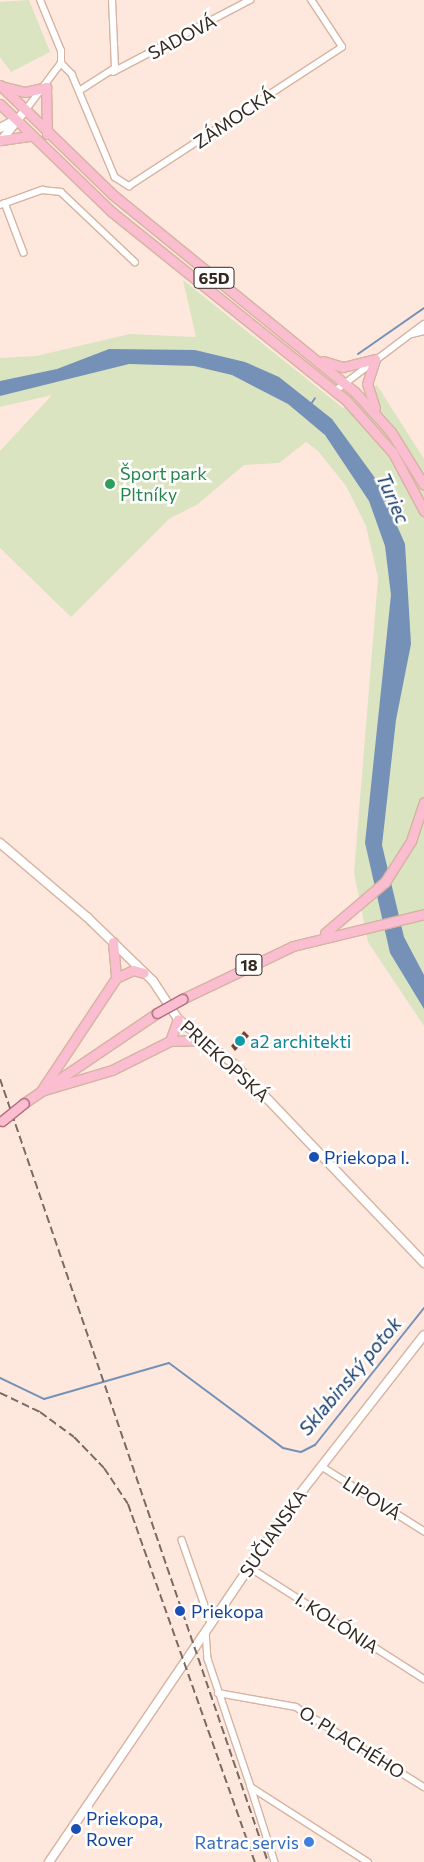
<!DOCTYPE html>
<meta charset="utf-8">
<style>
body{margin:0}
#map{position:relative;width:424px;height:1862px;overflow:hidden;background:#fee8dd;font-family:Commissioner,sans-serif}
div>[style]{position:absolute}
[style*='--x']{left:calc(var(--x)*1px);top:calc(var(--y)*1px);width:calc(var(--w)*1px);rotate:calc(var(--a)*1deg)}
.green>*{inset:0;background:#dae4c0}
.water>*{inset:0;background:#7691b7}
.stream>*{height:2px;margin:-1px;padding:0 1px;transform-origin:1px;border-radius:1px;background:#7691b7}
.building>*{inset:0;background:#704437}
.roads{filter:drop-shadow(1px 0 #d6b3a1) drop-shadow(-1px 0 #d6b3a1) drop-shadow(0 1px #d6b3a1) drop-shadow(0 -1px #d6b3a1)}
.minor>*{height:5.5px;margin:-2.75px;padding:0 2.75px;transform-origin:2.75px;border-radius:2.75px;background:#fff}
.tertiary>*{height:8px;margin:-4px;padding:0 4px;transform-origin:4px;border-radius:4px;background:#fff}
.primary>*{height:9px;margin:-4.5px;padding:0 4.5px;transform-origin:4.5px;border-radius:4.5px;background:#fbbdd0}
.rail>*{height:2px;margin-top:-1px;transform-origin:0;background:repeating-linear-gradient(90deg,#7a6a62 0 8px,transparent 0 12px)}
.bridges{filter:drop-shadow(1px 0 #b46c7f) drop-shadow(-1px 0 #b46c7f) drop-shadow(0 1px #b46c7f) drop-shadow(0 -1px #b46c7f)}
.primary-bridge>*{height:9px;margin:-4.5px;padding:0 4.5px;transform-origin:4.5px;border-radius:4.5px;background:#fbbdd0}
.dots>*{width:14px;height:14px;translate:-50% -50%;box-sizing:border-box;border:2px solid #fff;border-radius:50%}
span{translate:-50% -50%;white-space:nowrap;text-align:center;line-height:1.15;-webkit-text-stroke:5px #fff;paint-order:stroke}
.shield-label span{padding:1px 4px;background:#fff;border:1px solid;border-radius:4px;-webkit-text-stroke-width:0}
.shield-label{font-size:16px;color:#352821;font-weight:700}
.street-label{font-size:18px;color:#352821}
.leisure-label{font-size:18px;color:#27864d}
.left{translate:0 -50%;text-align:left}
.culture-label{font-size:18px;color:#0d838f}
.transit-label{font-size:18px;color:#164399}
.shop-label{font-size:18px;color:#366cbe}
.right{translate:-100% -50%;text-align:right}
.water-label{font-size:19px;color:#143869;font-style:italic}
</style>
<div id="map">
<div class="green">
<i style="clip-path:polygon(29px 0,50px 52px,11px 72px,0 57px,0 2px)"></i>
<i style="clip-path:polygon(183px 280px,343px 408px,377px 385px,424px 459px,424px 1026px,368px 942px,354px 873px,378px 578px,366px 526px,346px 486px,318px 451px,306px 442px,279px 463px,244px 465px,198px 504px,169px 519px,71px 617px,0 548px,0 451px,52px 395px,0 407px,0 358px,36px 356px,130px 334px,196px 337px)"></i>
</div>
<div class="water">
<i style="clip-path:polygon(109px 349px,195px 350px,245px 362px,279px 377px,332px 419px,378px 482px,405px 544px,411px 644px,396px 720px,382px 845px,404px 937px,424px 975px,424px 1009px,390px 953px,365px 843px,391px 595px,385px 546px,369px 501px,325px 435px,288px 404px,232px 375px,194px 366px,129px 364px,0 396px,0 381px,57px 369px)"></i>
</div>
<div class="stream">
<i style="--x:358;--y:354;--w:80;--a:-34.9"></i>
<i style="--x:311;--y:404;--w:7;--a:-56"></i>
<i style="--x:0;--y:1378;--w:49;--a:25.5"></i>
<i style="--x:44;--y:1399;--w:130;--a:-16.1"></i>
<i style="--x:169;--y:1363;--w:142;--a:36.7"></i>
<i style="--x:283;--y:1448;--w:18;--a:13"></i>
<i style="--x:301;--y:1452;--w:16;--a:-27"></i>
<i style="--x:315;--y:1445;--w:175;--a:-51.5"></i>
</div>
<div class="building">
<i style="clip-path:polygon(244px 1031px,249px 1036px,235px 1051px,231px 1046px)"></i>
</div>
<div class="roads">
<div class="minor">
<i style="--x:61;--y:63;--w:16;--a:45"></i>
<i style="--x:72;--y:74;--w:112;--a:67.3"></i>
<i style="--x:115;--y:177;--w:17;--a:33"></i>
<i style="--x:129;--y:186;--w:254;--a:-33.1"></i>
<i style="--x:342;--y:47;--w:56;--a:-123.4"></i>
<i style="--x:113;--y:72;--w:155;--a:-27.7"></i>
<i style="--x:79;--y:91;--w:43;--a:-32.6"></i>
<i style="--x:115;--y:68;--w:68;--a:-92.5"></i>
<i style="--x:25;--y:111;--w:60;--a:-53.1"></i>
<i style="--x:61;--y:63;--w:12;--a:-90"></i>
<i style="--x:61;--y:51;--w:55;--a:-112.4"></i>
<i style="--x:5;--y:203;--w:53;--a:69.2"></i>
<i style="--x:0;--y:205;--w:45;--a:-19.7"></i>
<i style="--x:42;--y:190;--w:19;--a:6"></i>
<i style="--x:61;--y:192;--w:102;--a:43.4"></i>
<i style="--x:412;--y:334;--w:12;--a:-14"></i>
<i style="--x:335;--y:391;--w:111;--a:-37"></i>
<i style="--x:321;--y:1466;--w:122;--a:32.3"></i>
<i style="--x:182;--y:1540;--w:88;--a:70.7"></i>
<i style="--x:249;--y:1567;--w:208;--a:32.6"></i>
<i style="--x:206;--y:1631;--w:28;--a:86"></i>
<i style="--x:208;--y:1659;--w:135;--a:71.4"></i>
<i style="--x:251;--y:1787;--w:139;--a:32.7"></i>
<i style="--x:218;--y:1693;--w:79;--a:10.2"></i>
<i style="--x:296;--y:1707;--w:151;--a:32"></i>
<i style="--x:251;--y:1787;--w:79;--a:72.3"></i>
</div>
<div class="tertiary">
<i style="--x:0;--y:128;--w:17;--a:-28"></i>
<i style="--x:1;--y:141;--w:37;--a:-52"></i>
<i style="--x:0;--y:843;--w:114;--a:40.4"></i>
<i style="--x:87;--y:917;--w:92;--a:44.1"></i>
<i style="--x:153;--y:981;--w:45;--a:56.7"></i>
<i style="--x:178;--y:1019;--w:73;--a:38.9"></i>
<i style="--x:235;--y:1065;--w:274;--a:46.3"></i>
<i style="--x:49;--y:1862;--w:433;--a:-55.8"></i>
<i style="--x:292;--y:1504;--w:214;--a:-52"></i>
</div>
<div class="primary">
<i style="--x:0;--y:85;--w:156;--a:44.2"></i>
<i style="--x:112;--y:194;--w:313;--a:39.2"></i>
<i style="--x:355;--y:392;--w:54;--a:48"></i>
<i style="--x:391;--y:432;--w:62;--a:58.1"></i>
<i style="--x:1;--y:86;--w:25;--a:14"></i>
<i style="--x:25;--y:92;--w:22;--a:-13"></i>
<i style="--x:46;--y:87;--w:47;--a:88.8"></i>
<i style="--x:0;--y:104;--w:156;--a:44"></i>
<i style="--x:112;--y:212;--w:300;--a:38.8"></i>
<i style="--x:346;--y:400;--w:71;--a:48.4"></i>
<i style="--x:393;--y:453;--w:66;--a:61.9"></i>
<i style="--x:1;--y:140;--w:30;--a:-8"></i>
<i style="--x:323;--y:361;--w:21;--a:17"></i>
<i style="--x:343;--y:367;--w:33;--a:-14"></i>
<i style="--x:375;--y:408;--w:25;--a:-108"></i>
<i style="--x:367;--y:384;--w:26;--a:-72"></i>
<i style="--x:325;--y:933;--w:79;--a:-40.4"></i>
<i style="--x:385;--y:882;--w:49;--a:-57.6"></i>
<i style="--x:411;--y:841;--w:41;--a:-71.6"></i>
<i style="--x:113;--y:942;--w:36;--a:85"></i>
<i style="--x:182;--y:999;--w:123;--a:-25.5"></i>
<i style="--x:293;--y:946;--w:135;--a:-13.7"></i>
<i style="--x:170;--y:1041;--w:23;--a:-70"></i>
<i style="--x:41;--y:1091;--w:74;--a:-16.5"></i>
<i style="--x:112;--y:1070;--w:65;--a:-26.6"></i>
<i style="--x:170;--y:1041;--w:31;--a:-2"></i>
<i style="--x:41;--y:1091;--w:136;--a:-56.4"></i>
<i style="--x:116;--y:978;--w:19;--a:-25"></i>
<i style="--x:133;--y:970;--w:11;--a:15"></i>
<i style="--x:24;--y:1103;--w:161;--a:-34.1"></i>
</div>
</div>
<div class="rail">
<i style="--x:0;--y:1079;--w:828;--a:71.11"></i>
<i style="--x:0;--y:1393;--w:44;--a:25.4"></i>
<i style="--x:40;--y:1412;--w:42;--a:36.3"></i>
<i style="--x:74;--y:1437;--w:43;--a:45.9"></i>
<i style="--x:104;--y:1468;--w:43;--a:56.3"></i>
<i style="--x:128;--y:1504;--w:380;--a:70.5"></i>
</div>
<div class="bridges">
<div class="primary-bridge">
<i style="--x:157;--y:1013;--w:29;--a:-29"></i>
<i style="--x:2;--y:1121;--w:28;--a:-39"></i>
</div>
</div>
<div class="dots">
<i style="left:110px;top:484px;background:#2e9e5b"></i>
<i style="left:240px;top:1041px;background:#0f9aa8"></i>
<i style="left:314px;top:1157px;background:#1a4fb4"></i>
<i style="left:180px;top:1611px;background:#1a4fb4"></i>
<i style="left:76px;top:1829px;background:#1a4fb4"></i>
<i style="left:309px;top:1842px;background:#3f7fe0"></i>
</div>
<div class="shield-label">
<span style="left:214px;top:278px">65D</span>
<span style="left:249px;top:965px">18</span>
</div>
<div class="street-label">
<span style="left:182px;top:37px;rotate:-28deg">SADOVÁ</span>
<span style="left:234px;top:118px;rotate:-34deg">ZÁMOCKÁ</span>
<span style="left:225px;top:1061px;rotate:42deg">PRIEKOPSKÁ</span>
<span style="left:372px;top:1498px;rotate:32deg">LIPOVÁ</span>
<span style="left:273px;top:1533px;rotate:-55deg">SUČIANSKA</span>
<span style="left:337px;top:1623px;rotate:33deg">I. KOLÓNIA</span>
<span style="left:352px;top:1742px;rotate:32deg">O. PLACHÉHO</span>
</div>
<div class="leisure-label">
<span class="left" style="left:120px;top:484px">Šport park<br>Pltníky</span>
</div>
<div class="culture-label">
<span class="left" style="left:250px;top:1041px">a2 architekti</span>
</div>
<div class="transit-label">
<span class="left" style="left:324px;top:1157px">Priekopa I.</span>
<span class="left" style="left:191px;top:1611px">Priekopa</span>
<span class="left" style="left:86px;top:1829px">Priekopa,<br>Rover</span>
</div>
<div class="shop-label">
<span class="right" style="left:299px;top:1842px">Ratrac servis</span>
</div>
<div class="water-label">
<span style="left:393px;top:498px;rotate:66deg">Turiec</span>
<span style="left:350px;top:1376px;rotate:-50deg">Sklabinský potok</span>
</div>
</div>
